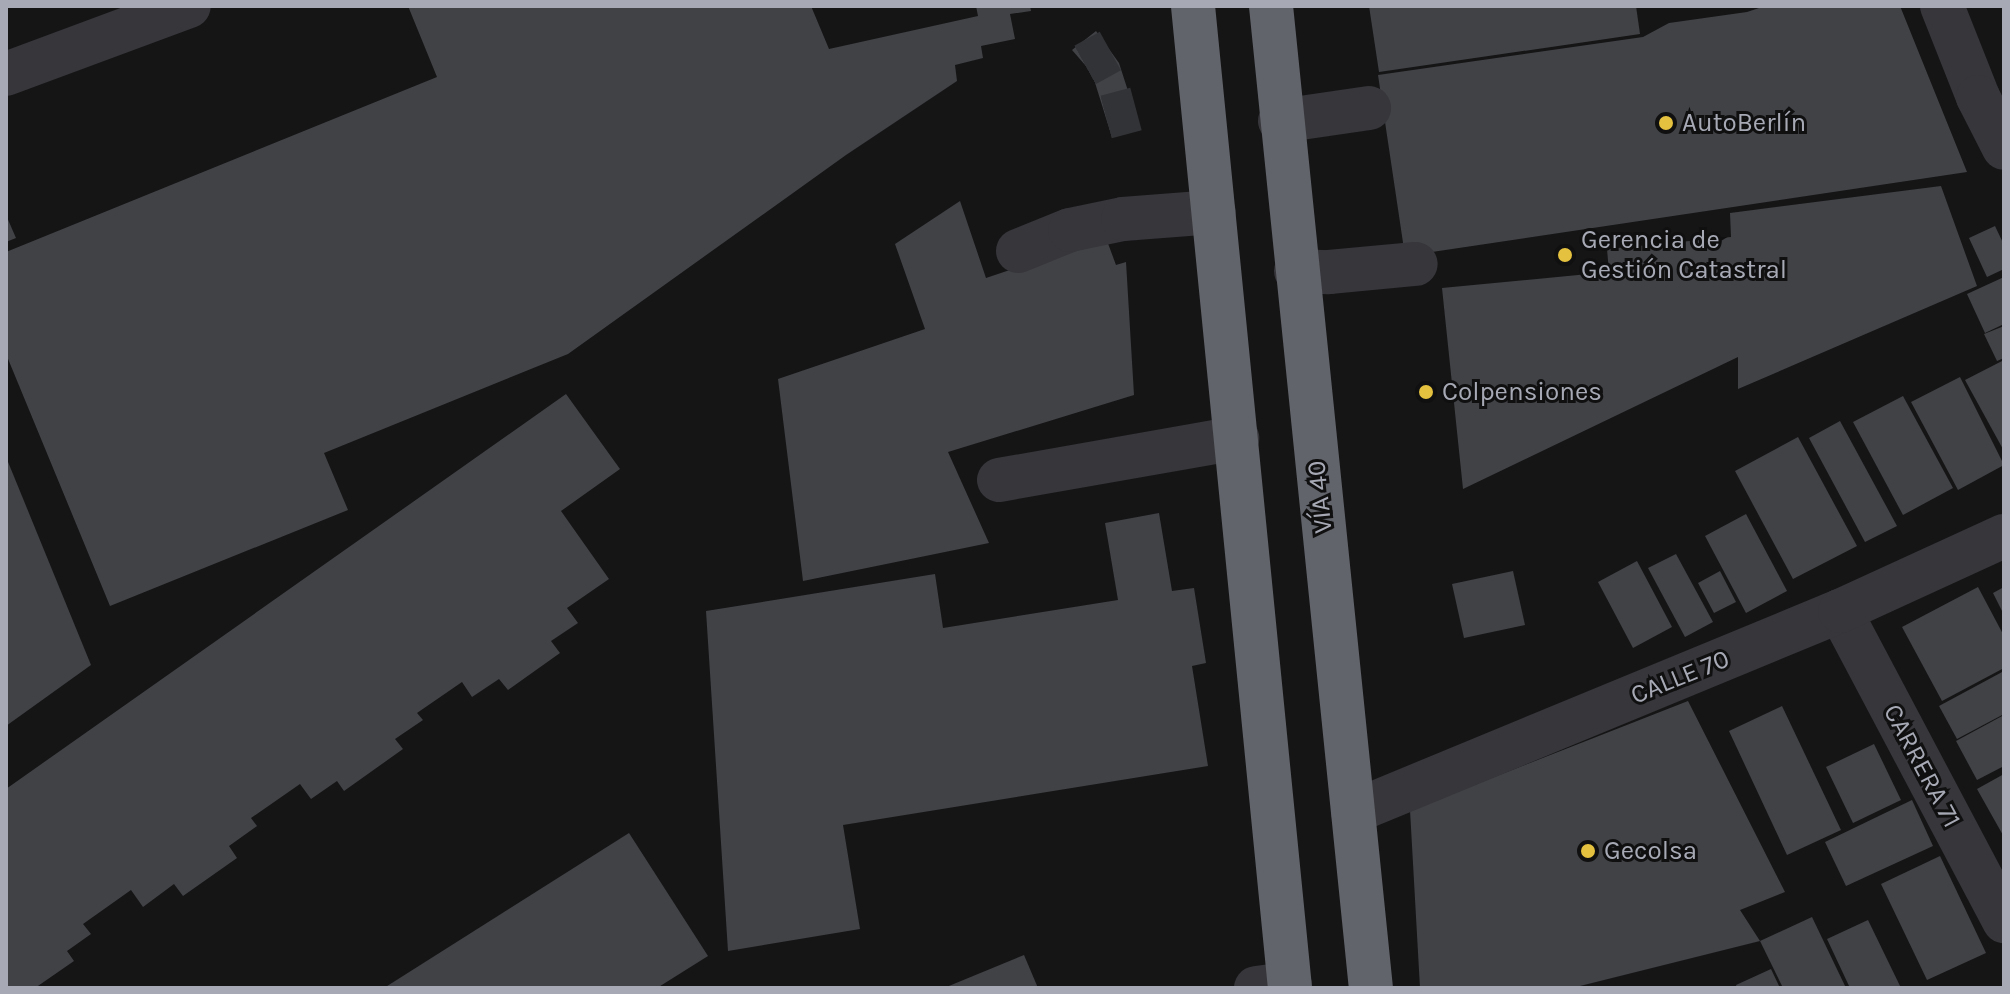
<!DOCTYPE html>
<meta charset="utf-8">
<style>
body{margin:0}
#map{position:relative;width:2010px;height:994px;overflow:hidden;background:#151516;font-family:Karla,sans-serif}
div>[style]{position:absolute}
[style*='--x']{left:calc(var(--x)*1px);top:calc(var(--y)*1px);width:calc(var(--w)*1px);rotate:calc(var(--a)*1deg)}
.building>*{inset:0;background:#414246}
.minor-tunnel>*{height:44px;margin-top:-22px;transform-origin:0;background:repeating-linear-gradient(90deg,#323336 0 44px,transparent 0 66px)}
.minor>*{height:44px;margin:-22px;padding:0 22px;transform-origin:22px;border-radius:22px;background:#36363b}
.highway>*{height:44px;margin:-22px;padding:0 22px;transform-origin:22px;border-radius:22px;background:#62646b}
.dots>*{width:22px;height:22px;translate:-50% -50%;box-sizing:border-box;border:4px solid #101011;border-radius:50%}
span{translate:-50% -50%;white-space:nowrap;text-align:center;line-height:1.15;-webkit-text-stroke:6px #101011;paint-order:stroke}
.poi-label{font-size:26px;color:#a7aab5}
.left{translate:0 -50%;text-align:left}
.street-label{font-size:26px;color:#a7aab5}
.frame{position:absolute;inset:0;border:8px solid #a7aab5;pointer-events:none}
</style>
<div id="map">
<div class="building">
<i style="clip-path:polygon(408px 6px,811px 6px,829px 49px,978px 16px,976px 6px,1030px 6px,1031px 11px,1010px 14px,1015px 39px,981px 46px,983px 58px,955px 65px,957px 81px,846px 155px,568px 354px,324px 453px,348px 510px,110px 606px,6px 354px,6px 252px,437px 77px)"></i>
<i style="clip-path:polygon(1369px 6px,1636px 6px,1640px 34px,1379px 72px)"></i>
<i style="clip-path:polygon(1765px 6px,1900px 6px,1967px 172px,1405px 256px,1378px 75px,1643px 37px,1669px 23px,1747px 12px)"></i>
<i style="clip-path:polygon(1096px 31px,1119px 63px,1139px 125px,1110px 131px,1092px 73px,1072px 50px)"></i>
<i style="clip-path:polygon(1941px 186px,1977px 286px,1738px 389px,1738px 357px,1463px 489px,1442px 288px,1609px 272px,1607px 249px,1731px 237px,1730px 213px)"></i>
<i style="clip-path:polygon(960px 201px,986px 278px,1106px 238px,1116px 265px,1126px 262px,1134px 395px,948px 452px,989px 543px,803px 581px,778px 379px,925px 329px,895px 244px)"></i>
<i style="clip-path:polygon(6px 215px,16px 238px,6px 242px)"></i>
<i style="clip-path:polygon(1995px 226px,2004px 245px,2004px 269px,1987px 277px,1969px 238px)"></i>
<i style="clip-path:polygon(2004px 277px,2004px 324px,1985px 333px,1967px 294px)"></i>
<i style="clip-path:polygon(2004px 326px,2004px 358px,1997px 361px,1984px 334px)"></i>
<i style="clip-path:polygon(2004px 360px,2004px 451px,1965px 380px)"></i>
<i style="clip-path:polygon(1960px 377px,2004px 465px,1958px 490px,1911px 402px)"></i>
<i style="clip-path:polygon(566px 394px,620px 469px,561px 511px,609px 579px,567px 608px,578px 623px,551px 641px,560px 653px,508px 690px,499px 679px,472px 697px,462px 682px,417px 713px,423px 720px,395px 739px,403px 749px,344px 791px,337px 781px,311px 799px,300px 784px,251px 818px,257px 826px,229px 846px,237px 858px,183px 896px,174px 884px,143px 907px,131px 890px,83px 924px,91px 934px,67px 951px,74px 961px,35px 988px,6px 988px,6px 789px)"></i>
<i style="clip-path:polygon(1903px 396px,1953px 488px,1903px 515px,1853px 422px)"></i>
<i style="clip-path:polygon(1840px 421px,1897px 526px,1865px 542px,1809px 438px)"></i>
<i style="clip-path:polygon(1798px 437px,1857px 546px,1793px 579px,1735px 471px)"></i>
<i style="clip-path:polygon(6px 457px,91px 665px,6px 726px)"></i>
<i style="clip-path:polygon(1159px 513px,1172px 591px,1194px 588px,1206px 663px,1192px 666px,1208px 766px,843px 825px,860px 929px,728px 951px,706px 611px,935px 574px,943px 628px,1118px 600px,1105px 523px)"></i>
<i style="clip-path:polygon(1746px 514px,1787px 591px,1746px 613px,1705px 536px)"></i>
<i style="clip-path:polygon(1676px 554px,1713px 622px,1685px 637px,1648px 568px)"></i>
<i style="clip-path:polygon(1637px 561px,1672px 627px,1633px 648px,1598px 582px)"></i>
<i style="clip-path:polygon(1513px 571px,1525px 625px,1464px 638px,1452px 584px)"></i>
<i style="clip-path:polygon(1720px 571px,1736px 602px,1714px 613px,1698px 583px)"></i>
<i style="clip-path:polygon(1978px 587px,2004px 636px,2004px 668px,1942px 701px,1902px 627px)"></i>
<i style="clip-path:polygon(2004px 587px,2004px 615px,1993px 593px)"></i>
<i style="clip-path:polygon(2004px 671px,2004px 714px,1957px 739px,1939px 706px)"></i>
<i style="clip-path:polygon(1688px 701px,1785px 892px,1740px 910px,1760px 941px,1572px 988px,1420px 988px,1410px 810px)"></i>
<i style="clip-path:polygon(1782px 706px,1841px 830px,1787px 855px,1729px 731px)"></i>
<i style="clip-path:polygon(2004px 715px,2004px 766px,1977px 780px,1956px 741px)"></i>
<i style="clip-path:polygon(1874px 744px,1901px 800px,1853px 823px,1826px 767px)"></i>
<i style="clip-path:polygon(2004px 774px,2004px 837px,1977px 789px)"></i>
<i style="clip-path:polygon(1912px 800px,1933px 846px,1846px 886px,1825px 842px)"></i>
<i style="clip-path:polygon(629px 833px,708px 956px,657px 988px,384px 988px)"></i>
<i style="clip-path:polygon(1940px 856px,1986px 953px,1927px 980px,1881px 884px)"></i>
<i style="clip-path:polygon(1812px 917px,1846px 988px,1783px 988px,1760px 941px)"></i>
<i style="clip-path:polygon(1868px 920px,1901px 988px,1850px 988px,1827px 939px)"></i>
<i style="clip-path:polygon(1024px 955px,1038px 988px,944px 988px)"></i>
<i style="clip-path:polygon(1771px 969px,1780px 988px,1737px 988px,1736px 985px)"></i>
</div>
<div class="minor-tunnel">
<i style="--x:1085;--y:65;--w:29;--a:-29"></i>
<i style="--x:1106;--y:117;--w:31;--a:-15"></i>
</div>
<div class="minor">
<i style="--x:1942;--y:6;--w:98;--a:68.4"></i>
<i style="--x:1978;--y:97;--w:57;--a:63"></i>
<i style="--x:6;--y:74;--w:195;--a:-20.4"></i>
<i style="--x:1280;--y:121;--w:90;--a:-8.3"></i>
<i style="--x:1018;--y:251;--w:56;--a:-22"></i>
<i style="--x:1070;--y:230;--w:54;--a:-11.7"></i>
<i style="--x:1123;--y:219;--w:91;--a:-4.4"></i>
<i style="--x:1296;--y:271;--w:33;--a:2"></i>
<i style="--x:1329;--y:272;--w:87;--a:-5.3"></i>
<i style="--x:999;--y:480;--w:242;--a:-10"></i>
<i style="--x:1840;--y:611;--w:351;--a:62.1"></i>
<i style="--x:1353;--y:812;--w:527;--a:-22.43"></i>
<i style="--x:1840;--y:611;--w:180;--a:-24.6"></i>
<i style="--x:1256;--y:988;--w:34;--a:-7"></i>
</div>
<div class="highway">
<i style="--x:1193;--y:6;--w:987;--a:84.36"></i>
<i style="--x:1271;--y:6;--w:987;--a:84.19"></i>
</div>
<div class="dots">
<i style="left:1666px;top:123px;background:#e4c13f"></i>
<i style="left:1565px;top:255px;background:#e4c13f"></i>
<i style="left:1426px;top:392px;background:#e4c13f"></i>
<i style="left:1588px;top:851px;background:#e4c13f"></i>
</div>
<div class="poi-label">
<span class="left" style="left:1682px;top:123px">AutoBerlín</span>
<span class="left" style="left:1581px;top:255px">Gerencia de<br>Gestión Catastral</span>
<span class="left" style="left:1442px;top:392px">Colpensiones</span>
<span class="left" style="left:1604px;top:851px">Gecolsa</span>
</div>
<div class="street-label">
<span style="left:1320px;top:497px;rotate:-96deg">VÍA 40</span>
<span style="left:1680px;top:677px;rotate:-22deg">CALLE 70</span>
<span style="left:1922px;top:766px;rotate:62deg">CARRERA 71</span>
</div>
<div class="frame"></div>
</div>
